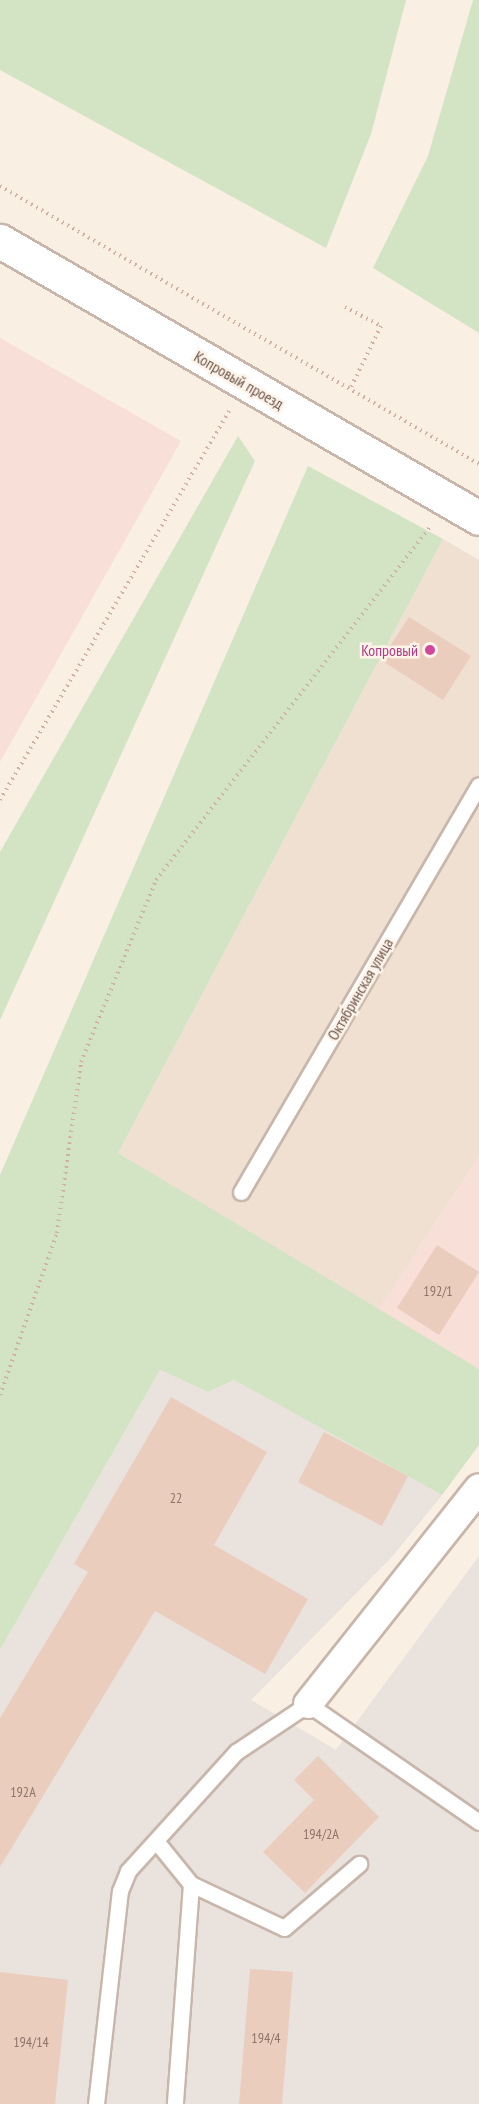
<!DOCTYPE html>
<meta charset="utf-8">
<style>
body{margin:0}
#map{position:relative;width:479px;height:2104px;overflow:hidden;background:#f9efe3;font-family:"PT Sans Narrow",sans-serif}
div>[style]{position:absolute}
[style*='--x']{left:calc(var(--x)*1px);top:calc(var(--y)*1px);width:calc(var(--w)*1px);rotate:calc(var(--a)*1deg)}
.residential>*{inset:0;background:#efe0d2}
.commercial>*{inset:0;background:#f8dfd8}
.industrial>*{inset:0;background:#e9e2dd}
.green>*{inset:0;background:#d3e4c4}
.building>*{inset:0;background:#ebcdbe}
.path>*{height:4px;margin-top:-2px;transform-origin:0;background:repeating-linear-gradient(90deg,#cfb0a2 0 1.5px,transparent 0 6px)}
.roads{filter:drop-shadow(2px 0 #c8b6ab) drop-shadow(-2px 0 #c8b6ab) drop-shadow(0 2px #c8b6ab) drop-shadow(0 -2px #c8b6ab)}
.lane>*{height:15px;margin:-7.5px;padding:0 7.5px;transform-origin:7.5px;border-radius:7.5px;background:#fff}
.street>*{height:28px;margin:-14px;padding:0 14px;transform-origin:14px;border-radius:14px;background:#fff}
.secondary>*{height:33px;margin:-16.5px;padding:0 16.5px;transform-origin:16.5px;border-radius:16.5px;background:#fff}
.dots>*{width:16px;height:16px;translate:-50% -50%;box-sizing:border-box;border:3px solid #fcf3e9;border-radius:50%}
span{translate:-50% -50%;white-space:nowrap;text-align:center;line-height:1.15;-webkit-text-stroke:5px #fcf3e9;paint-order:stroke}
.number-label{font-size:14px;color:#8d7468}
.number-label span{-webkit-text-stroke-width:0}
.street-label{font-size:16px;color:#6e564c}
.hotel-label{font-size:16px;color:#b23c85}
.right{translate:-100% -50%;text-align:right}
</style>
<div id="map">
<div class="residential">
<i style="clip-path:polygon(443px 539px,479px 560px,479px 1157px,377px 1312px,118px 1153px)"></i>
</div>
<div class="commercial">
<i style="clip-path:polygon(0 338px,181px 441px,0 762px)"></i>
<i style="clip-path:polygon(479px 1157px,479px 1369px,377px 1312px)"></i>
</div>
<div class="industrial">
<i style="clip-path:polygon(160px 1370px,208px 1392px,234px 1380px,442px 1495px,391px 1558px,251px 1700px,336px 1750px,479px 1556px,479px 2104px,0 2104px,0 1650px)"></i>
</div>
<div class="green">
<i style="clip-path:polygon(0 0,406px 0,371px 134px,326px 248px,0 70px)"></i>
<i style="clip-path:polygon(473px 0,479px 0,479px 333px,373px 268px,428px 156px)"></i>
<i style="clip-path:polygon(238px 436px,255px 461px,0 1020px,0 852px)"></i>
<i style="clip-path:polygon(308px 466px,443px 539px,118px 1153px,479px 1369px,479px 1445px,442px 1495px,234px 1380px,208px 1392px,160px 1370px,0 1650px,0 1175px)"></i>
</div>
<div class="building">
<i style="clip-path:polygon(409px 617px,471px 656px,443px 700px,381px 660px)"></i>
<i style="clip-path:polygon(437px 1245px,479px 1272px,439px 1335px,397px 1308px)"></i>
<i style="clip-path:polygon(171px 1397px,267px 1452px,214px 1545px,308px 1599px,265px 1674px,155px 1611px,0 1867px,0 1718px,88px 1572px,74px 1564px)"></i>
<i style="clip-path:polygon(324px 1432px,408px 1476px,382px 1526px,298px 1482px)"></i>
<i style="clip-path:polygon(318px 1756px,379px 1817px,305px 1893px,263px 1852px,314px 1800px,294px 1780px)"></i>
<i style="clip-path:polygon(250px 1969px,293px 1972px,282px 2104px,239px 2104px)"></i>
<i style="clip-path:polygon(0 1972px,68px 1980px,55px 2104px,0 2104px)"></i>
</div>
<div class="path">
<i style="--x:0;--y:186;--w:554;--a:30.13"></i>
<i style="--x:345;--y:307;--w:41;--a:27.8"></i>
<i style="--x:381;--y:326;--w:70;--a:116.2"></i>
<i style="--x:0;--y:800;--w:455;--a:-59.5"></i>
<i style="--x:0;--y:1395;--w:172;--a:-70.6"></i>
<i style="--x:57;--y:1233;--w:173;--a:-82"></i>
<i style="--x:81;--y:1062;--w:197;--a:-67.6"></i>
<i style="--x:156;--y:880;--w:450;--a:-52.2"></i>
</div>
<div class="roads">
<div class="lane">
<i style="--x:241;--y:1192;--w:471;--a:-59.7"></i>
<i style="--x:156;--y:1841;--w:55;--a:50.9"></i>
<i style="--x:191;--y:1884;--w:221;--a:94.2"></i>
<i style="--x:191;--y:1884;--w:103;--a:25.3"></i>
<i style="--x:284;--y:1928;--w:99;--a:-40.5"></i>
<i style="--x:96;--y:2104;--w:214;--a:-83.6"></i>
<i style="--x:120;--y:1891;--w:22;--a:-68"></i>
<i style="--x:128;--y:1871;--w:161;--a:-47.8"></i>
<i style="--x:236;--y:1752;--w:87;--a:-33.7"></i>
<i style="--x:308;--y:1704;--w:208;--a:34.6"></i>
</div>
<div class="street">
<i style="--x:308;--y:1704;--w:275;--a:-51.6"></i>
</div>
<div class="secondary">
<i style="--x:0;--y:241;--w:553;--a:30.04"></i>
</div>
</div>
<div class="dots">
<i style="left:430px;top:650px;background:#d1479c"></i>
</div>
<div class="number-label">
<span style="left:438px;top:1291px">192/1</span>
<span style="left:176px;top:1498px">22</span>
<span style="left:23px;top:1792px">192А</span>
<span style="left:321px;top:1834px">194/2А</span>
<span style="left:266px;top:2038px">194/4</span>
<span style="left:31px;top:2042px">194/14</span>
</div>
<div class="street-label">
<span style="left:239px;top:380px;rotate:30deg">Копровый проезд</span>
<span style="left:360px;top:989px;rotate:-60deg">Октябринская улица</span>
</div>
<div class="hotel-label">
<span class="right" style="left:418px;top:650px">Копровый</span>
</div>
</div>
